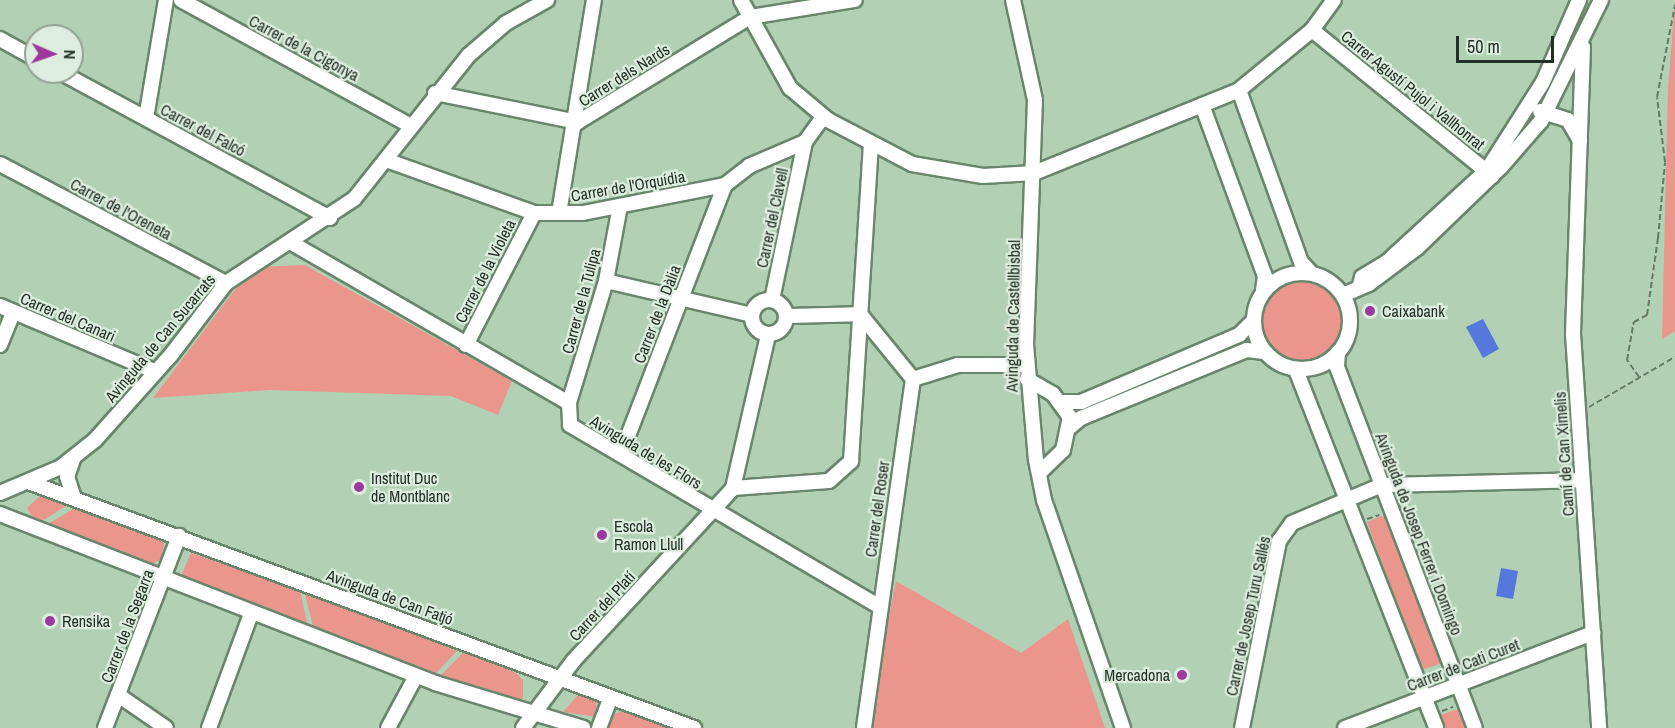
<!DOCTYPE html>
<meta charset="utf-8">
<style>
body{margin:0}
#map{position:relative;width:1675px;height:728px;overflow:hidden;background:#b2d1b4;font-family:"Archivo Narrow",sans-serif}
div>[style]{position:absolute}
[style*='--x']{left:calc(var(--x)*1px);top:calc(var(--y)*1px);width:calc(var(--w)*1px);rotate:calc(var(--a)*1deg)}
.green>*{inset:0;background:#ea968c}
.round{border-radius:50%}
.water>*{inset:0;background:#5678dd}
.path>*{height:2px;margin-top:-1px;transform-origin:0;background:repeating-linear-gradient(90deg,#647966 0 6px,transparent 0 9px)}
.roads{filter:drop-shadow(2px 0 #69866c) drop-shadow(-2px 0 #69866c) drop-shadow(0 2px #69866c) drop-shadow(0 -2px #69866c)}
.street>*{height:14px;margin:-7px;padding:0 7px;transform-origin:7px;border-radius:7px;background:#fff}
.street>.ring{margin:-7px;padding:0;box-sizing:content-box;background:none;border:14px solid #fff;border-radius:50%}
.dots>*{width:16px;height:16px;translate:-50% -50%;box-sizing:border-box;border:3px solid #ddedde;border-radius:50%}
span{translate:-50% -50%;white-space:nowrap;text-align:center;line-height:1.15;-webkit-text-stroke:4.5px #ddedde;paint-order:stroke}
.street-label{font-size:16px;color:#233025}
.poi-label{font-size:16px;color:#233025}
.left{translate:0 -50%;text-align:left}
.right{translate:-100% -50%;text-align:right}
.north{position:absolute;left:24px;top:24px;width:60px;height:60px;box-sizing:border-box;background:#ddedde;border:2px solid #93a194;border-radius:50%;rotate:92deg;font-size:16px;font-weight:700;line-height:24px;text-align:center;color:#233025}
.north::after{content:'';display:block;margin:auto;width:21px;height:27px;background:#9d399e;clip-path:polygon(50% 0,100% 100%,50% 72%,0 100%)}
.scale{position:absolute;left:1456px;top:36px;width:98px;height:27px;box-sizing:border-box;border:3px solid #233025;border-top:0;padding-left:8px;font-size:18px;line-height:21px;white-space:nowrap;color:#233025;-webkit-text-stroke:4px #ddedde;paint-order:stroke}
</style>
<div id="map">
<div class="green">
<i style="clip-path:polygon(1675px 0,1675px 331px,1662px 339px,1668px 89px)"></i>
<i style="clip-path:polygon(305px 265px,512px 381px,498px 415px,451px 396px,270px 390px,153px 398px,252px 267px)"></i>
<i class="round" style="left:1260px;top:279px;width:82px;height:82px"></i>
<i style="clip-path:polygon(43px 493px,71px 503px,37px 524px,27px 508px)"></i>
<i style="clip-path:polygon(78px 506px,157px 536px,164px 544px,161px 559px,148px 567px,43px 527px)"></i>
<i style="clip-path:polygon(1387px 514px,1442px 663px,1421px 670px,1367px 522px)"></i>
<i style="clip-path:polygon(191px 553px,300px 590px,308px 627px,180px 578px)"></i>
<i style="clip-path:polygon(896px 581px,1021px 653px,1068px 619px,1105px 728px,867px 728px)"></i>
<i style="clip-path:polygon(304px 590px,457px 651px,435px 674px,314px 630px)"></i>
<i style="clip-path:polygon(465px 651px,516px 673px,523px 680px,523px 698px,517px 703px,496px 698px,440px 676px)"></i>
<i style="clip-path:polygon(579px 694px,596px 701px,597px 717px,563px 712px)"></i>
<i style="clip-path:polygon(1461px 708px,1468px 728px,1443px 728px,1438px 716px)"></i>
<i style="clip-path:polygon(622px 711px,626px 712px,670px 728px,607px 728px,611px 716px)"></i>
</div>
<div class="water">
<i style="clip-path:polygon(1483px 319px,1499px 349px,1483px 358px,1466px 327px)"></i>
<i style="clip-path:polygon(1501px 568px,1518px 571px,1513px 599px,1496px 596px)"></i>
</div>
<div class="path">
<i style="--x:1639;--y:377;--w:21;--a:-125"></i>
<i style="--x:1627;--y:360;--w:39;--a:-80"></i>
<i style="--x:1634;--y:322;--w:15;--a:-28"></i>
<i style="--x:1647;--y:315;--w:78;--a:-81.9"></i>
<i style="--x:1658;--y:238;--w:76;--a:-84.7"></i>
<i style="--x:1665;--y:162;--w:65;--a:-97"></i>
<i style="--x:1657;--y:97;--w:94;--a:-78.9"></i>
<i style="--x:1589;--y:407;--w:99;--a:-30.2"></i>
<i style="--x:1367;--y:519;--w:13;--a:-18"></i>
<i style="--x:1429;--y:677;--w:12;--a:-20"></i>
<i style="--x:1442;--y:711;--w:12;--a:-20"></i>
</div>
<div class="roads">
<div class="street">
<i style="--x:181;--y:0;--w:262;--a:28.7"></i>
<i style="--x:741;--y:0;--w:101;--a:60.9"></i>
<i style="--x:790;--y:88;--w:50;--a:40.1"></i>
<i style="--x:828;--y:120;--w:95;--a:27.6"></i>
<i style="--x:912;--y:164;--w:72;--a:9.6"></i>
<i style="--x:983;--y:176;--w:51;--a:-3.4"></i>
<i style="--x:1034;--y:173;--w:221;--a:-22"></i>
<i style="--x:1239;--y:90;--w:94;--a:-39.4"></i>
<i style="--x:1312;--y:30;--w:37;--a:-54"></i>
<i style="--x:1013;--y:0;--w:102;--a:77.6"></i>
<i style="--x:1035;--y:100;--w:244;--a:92.1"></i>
<i style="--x:1026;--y:344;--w:116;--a:85.1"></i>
<i style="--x:1036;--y:460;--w:41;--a:78.7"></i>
<i style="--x:1044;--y:500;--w:241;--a:70.9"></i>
<i style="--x:1312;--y:30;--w:232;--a:39"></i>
<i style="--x:0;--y:39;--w:41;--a:29.1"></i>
<i style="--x:1583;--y:47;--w:287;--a:92"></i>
<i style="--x:1573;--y:334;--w:395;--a:86.2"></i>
<i style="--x:60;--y:72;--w:307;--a:28.4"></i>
<i style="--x:1239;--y:90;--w:183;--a:70.2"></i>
<i style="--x:1301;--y:262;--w:16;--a:47"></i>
<i style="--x:435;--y:93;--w:146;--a:11.5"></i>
<i style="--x:578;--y:122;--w:202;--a:-31.4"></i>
<i style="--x:750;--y:17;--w:106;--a:-9.2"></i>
<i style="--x:1202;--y:105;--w:182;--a:69.8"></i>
<i style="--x:1265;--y:276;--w:15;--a:98"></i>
<i style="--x:1540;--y:111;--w:29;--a:18"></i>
<i style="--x:1568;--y:120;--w:24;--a:60"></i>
<i style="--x:146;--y:118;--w:120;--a:-80.4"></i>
<i style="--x:386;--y:160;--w:157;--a:19.7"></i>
<i style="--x:534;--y:213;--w:49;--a:0"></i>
<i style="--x:583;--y:213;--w:145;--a:-11.2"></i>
<i style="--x:725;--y:185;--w:31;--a:-38"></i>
<i style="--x:749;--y:166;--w:61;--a:-23.2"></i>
<i style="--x:805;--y:142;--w:31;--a:-54"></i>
<i style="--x:0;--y:164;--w:255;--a:27.8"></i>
<i style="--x:620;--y:206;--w:76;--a:100.6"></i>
<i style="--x:606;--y:281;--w:127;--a:106.9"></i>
<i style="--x:569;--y:403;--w:22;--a:87"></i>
<i style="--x:570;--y:425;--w:359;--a:30.4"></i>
<i style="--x:559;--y:213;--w:216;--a:-80.7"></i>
<i style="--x:290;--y:242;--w:322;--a:30"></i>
<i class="ring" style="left:1254px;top:273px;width:82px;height:82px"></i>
<i style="--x:606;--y:281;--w:150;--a:13.1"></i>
<i style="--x:1360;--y:285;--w:8;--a:-76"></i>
<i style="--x:1362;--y:277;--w:29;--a:-31"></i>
<i style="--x:1387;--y:262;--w:136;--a:-42.6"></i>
<i style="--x:1487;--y:170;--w:104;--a:-57.5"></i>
<i style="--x:1543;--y:82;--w:90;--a:-66.3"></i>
<i style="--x:1343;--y:295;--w:28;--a:-23"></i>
<i style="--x:1369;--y:284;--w:60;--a:-36.9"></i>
<i style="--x:1417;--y:248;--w:117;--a:-44"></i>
<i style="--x:1501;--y:167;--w:61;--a:-49"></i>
<i style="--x:1541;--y:121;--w:135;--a:-63.6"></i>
<i class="ring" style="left:752px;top:300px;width:20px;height:20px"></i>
<i style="--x:772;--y:300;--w:161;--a:-78.2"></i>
<i style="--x:0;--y:306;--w:169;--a:22.9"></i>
<i style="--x:860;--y:314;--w:84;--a:50.8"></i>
<i style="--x:913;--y:379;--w:352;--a:98"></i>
<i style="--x:786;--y:316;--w:74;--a:-1.5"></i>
<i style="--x:0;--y:345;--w:35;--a:-68"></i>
<i style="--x:466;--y:345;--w:148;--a:-62.7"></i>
<i style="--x:1338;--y:352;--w:15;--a:94"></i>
<i style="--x:1337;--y:367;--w:386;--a:69.1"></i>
<i style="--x:1296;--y:370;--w:384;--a:68.6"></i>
<i style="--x:913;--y:379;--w:47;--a:-17.3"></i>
<i style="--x:958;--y:365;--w:69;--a:0"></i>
<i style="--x:1027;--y:379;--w:30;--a:30"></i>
<i style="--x:1053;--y:394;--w:29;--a:54"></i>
<i style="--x:1070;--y:417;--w:34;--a:102"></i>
<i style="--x:1063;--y:450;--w:33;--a:136"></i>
<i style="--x:1061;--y:402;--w:20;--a:0"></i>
<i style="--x:1081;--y:402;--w:172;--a:-23"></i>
<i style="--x:1239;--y:335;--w:21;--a:-45"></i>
<i style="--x:1069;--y:428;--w:16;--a:-40"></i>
<i style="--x:1081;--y:418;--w:179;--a:-22.3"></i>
<i style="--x:1247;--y:350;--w:17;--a:7"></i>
<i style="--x:621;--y:454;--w:288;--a:-68.9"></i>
<i style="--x:31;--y:483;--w:707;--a:20.28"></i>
<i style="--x:733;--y:488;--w:157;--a:-77.1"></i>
<i style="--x:0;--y:493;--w:66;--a:-23.1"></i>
<i style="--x:61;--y:467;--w:43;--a:-38.5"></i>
<i style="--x:95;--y:440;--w:114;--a:-48.2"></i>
<i style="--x:171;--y:355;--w:91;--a:-52.6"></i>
<i style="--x:226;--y:283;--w:153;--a:-33.3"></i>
<i style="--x:354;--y:199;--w:184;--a:-51.4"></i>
<i style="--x:469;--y:55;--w:49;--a:-40.9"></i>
<i style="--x:506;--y:23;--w:47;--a:-29.3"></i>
<i style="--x:74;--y:498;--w:22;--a:-108"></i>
<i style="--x:67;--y:477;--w:21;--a:-71"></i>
<i style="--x:0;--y:514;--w:467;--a:21.2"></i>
<i style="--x:435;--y:683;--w:155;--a:16.9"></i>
<i style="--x:118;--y:695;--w:58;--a:34.5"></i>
<i style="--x:105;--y:728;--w:206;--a:-68.9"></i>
<i style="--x:209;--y:728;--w:121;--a:-69.8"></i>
<i style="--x:388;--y:728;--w:59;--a:-61.7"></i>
<i style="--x:523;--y:728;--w:85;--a:-53.1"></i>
<i style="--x:574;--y:660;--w:234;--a:-47.2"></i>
<i style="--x:733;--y:488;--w:96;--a:-4.2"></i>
<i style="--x:829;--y:481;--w:30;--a:-42"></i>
<i style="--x:851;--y:461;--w:316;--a:-86.4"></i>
<i style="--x:599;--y:728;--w:33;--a:-69"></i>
<i style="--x:1242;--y:728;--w:191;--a:-78.8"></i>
<i style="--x:1279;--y:541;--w:22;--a:-54"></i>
<i style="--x:1292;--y:523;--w:98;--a:-22.9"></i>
<i style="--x:1382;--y:485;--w:198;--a:-1.4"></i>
<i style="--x:1345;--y:728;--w:266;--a:-21"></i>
</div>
</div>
<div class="dots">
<i style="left:1370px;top:311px;background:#9d399e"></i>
<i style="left:359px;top:487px;background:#9d399e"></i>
<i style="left:602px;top:535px;background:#9d399e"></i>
<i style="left:50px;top:621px;background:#9d399e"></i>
<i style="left:1182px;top:675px;background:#9d399e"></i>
</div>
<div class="street-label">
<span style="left:304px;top:48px;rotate:28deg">Carrer de la Cigonya</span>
<span style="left:624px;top:75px;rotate:-32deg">Carrer dels Nards</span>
<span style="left:1413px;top:90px;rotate:39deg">Carrer Agustí Pujol i Vallhonrat</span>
<span style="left:203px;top:130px;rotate:28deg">Carrer del Falcó</span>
<span style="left:628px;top:186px;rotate:-10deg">Carrer de l'Orquídia</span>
<span style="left:121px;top:209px;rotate:28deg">Carrer de l'Oreneta</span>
<span style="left:772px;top:218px;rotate:-78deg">Carrer del Clavell</span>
<span style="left:485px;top:271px;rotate:-63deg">Carrer de la Violeta</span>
<span style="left:581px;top:301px;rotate:-75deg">Carrer de la Tulipa</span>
<span style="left:657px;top:314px;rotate:-69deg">Carrer de la Dàlia</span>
<span style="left:1013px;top:316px;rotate:-89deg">Avinguda de Castellbisbal</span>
<span style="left:68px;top:317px;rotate:23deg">Carrer del Canari</span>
<span style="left:160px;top:338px;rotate:-50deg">Avinguda de Can Sucarrats</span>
<span style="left:646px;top:452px;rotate:31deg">Avinguda de les Flors</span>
<span style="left:1564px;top:454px;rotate:-94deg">Camí de Can Ximelis</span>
<span style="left:877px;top:509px;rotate:-82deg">Carrer del Roser</span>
<span style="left:1419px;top:534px;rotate:69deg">Avinguda de Josep Ferrer i Domingo</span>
<span style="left:390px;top:597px;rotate:20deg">Avinguda de Can Fatjó</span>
<span style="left:602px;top:606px;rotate:-47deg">Carrer del Platí</span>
<span style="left:1248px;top:616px;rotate:-78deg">Carrer de Josep Turu Sallés</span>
<span style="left:127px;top:626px;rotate:-69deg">Carrer de la Segarra</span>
<span style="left:1463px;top:665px;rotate:-21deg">Carrer de Cati Curet</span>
</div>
<div class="poi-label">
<span class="left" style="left:1382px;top:311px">Caixabank</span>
<span class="left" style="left:371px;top:487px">Institut Duc<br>de Montblanc</span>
<span class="left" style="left:614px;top:535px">Escola<br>Ramon Llull</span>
<span class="left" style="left:62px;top:621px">Rensika</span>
<span class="right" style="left:1170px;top:675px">Mercadona</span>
</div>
<div class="north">N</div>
<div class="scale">50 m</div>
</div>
